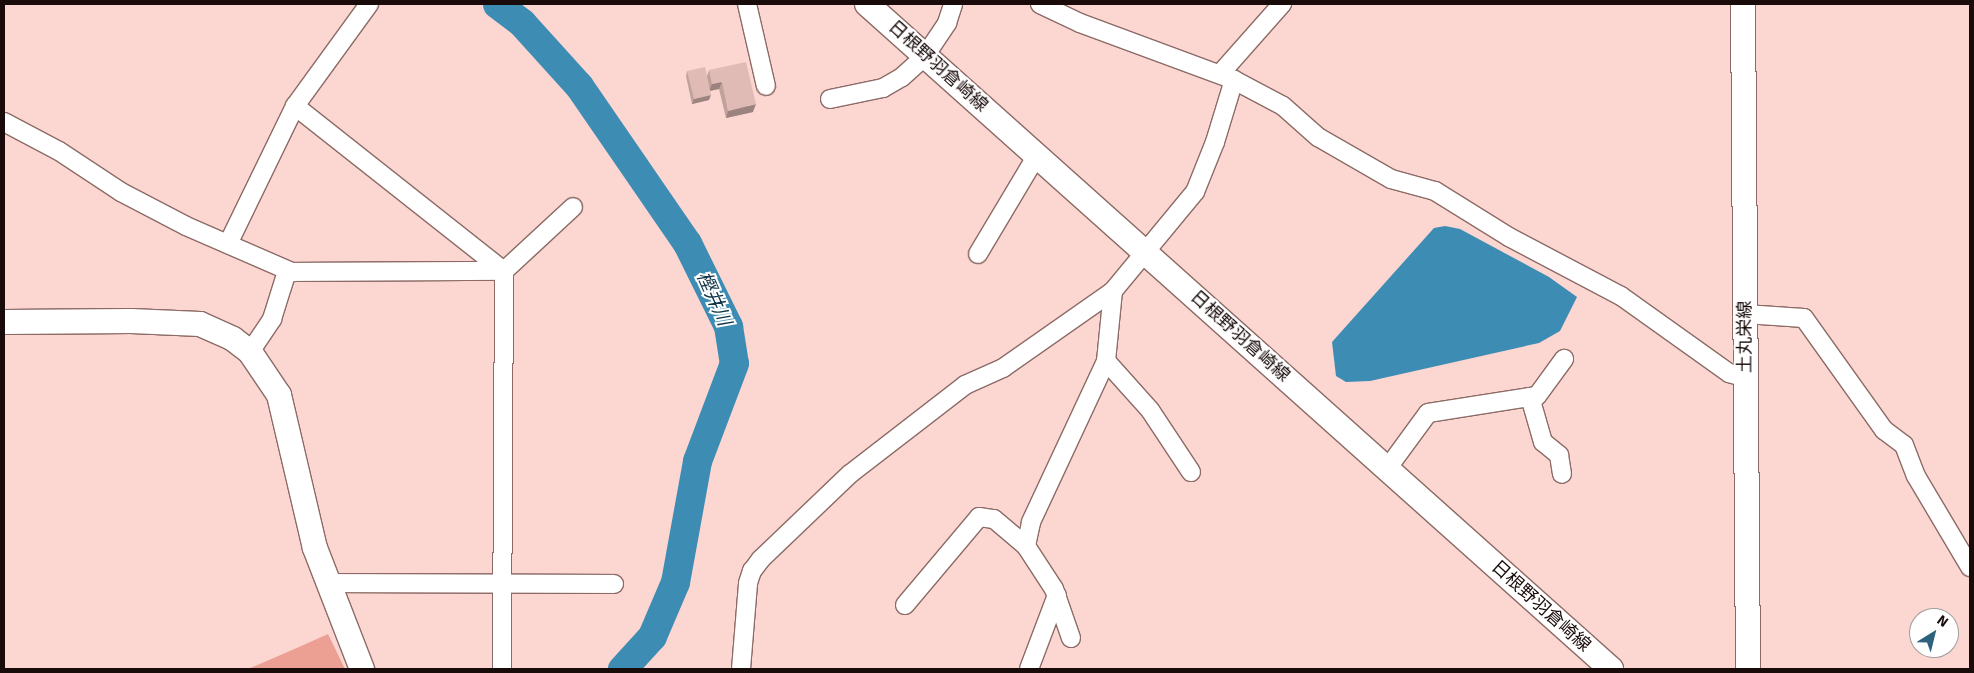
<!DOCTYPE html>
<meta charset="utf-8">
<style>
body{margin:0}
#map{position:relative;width:1974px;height:673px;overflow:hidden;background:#fcd6d0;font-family:Signika,"Noto Sans JP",sans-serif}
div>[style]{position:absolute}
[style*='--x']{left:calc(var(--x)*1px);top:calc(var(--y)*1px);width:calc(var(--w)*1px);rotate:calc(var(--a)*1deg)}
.green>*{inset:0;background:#eba093}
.water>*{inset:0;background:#3c8cb4}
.river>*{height:29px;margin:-14.5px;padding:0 14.5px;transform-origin:14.5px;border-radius:14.5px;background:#3c8cb4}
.roads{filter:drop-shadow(1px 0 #8c6b66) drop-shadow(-1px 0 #8c6b66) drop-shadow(0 1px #8c6b66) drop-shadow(0 -1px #8c6b66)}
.street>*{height:18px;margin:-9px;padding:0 9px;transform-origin:9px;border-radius:9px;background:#fff}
.secondary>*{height:24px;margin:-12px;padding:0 12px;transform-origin:12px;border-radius:12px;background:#fff}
.wall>*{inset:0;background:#c1a19c}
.shaded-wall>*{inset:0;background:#9d837f}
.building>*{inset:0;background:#e0bbb5}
span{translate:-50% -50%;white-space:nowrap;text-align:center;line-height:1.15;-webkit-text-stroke:4px #fff;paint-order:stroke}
.street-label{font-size:18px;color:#180b0a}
.water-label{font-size:19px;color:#123648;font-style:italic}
.frame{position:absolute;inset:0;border:5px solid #180b0a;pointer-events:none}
.north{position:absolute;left:1909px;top:608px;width:50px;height:50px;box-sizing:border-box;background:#fff;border:1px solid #a39d9d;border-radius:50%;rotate:36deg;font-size:14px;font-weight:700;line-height:20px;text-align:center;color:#180b0a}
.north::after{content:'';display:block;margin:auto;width:18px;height:22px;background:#2c627d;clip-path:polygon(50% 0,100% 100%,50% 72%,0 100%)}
</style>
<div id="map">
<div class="green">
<i style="clip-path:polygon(328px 634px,345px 669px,248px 669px,299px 647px)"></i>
</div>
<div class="water">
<i style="clip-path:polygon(1445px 226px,1460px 229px,1549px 277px,1577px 297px,1560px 331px,1539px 343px,1370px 381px,1346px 382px,1336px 376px,1332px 342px,1434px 228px)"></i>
</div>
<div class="river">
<i style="--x:497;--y:4;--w:31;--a:37"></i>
<i style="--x:522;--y:23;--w:85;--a:47.9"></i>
<i style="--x:579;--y:86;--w:191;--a:55.5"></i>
<i style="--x:687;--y:243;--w:93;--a:63.7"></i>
<i style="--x:728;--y:326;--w:37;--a:81"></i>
<i style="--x:734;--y:363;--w:105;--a:110.7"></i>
<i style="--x:697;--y:461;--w:123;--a:100.3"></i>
<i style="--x:675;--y:582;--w:59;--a:113.1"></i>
<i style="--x:652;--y:636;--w:45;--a:132.3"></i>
</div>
<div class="roads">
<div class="street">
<i style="--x:747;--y:4;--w:84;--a:77"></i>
<i style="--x:1040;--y:4;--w:44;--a:25.4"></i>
<i style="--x:1080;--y:23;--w:164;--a:20.3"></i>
<i style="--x:1234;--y:80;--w:55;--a:28"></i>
<i style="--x:1283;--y:106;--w:47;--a:41.5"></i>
<i style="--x:1318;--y:137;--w:84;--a:29.9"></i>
<i style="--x:1391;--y:179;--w:46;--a:15.3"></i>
<i style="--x:1435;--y:191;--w:87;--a:31.9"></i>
<i style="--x:1509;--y:237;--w:127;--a:27.8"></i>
<i style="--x:1621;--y:296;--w:133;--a:35.5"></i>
<i style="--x:1729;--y:373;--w:18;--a:16"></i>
<i style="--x:1220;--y:74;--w:94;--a:-48.5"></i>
<i style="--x:830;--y:99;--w:54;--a:-11.7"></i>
<i style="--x:883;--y:88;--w:22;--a:-30"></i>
<i style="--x:902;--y:77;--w:31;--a:-42"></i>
<i style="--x:925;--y:56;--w:40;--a:-56"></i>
<i style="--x:947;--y:23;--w:20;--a:-72"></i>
<i style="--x:295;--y:106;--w:266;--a:38.3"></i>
<i style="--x:504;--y:271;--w:398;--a:90.3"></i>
<i style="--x:4;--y:122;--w:62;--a:27.8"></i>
<i style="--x:59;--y:151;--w:74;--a:33.5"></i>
<i style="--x:121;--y:192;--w:73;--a:27.6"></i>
<i style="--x:186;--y:226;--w:116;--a:23.5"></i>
<i style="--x:292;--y:272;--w:212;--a:-0.3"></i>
<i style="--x:504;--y:271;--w:94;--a:-42.8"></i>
<i style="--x:228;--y:244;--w:153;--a:-64.1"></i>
<i style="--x:295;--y:106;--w:126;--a:-54"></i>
<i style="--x:978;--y:254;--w:115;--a:-59.2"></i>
<i style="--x:1745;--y:314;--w:59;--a:3.9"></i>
<i style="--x:1804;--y:318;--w:138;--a:54.5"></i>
<i style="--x:1884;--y:430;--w:25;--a:37"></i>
<i style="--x:1904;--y:445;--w:33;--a:69"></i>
<i style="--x:1916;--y:476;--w:106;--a:59.3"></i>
<i style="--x:250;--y:352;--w:40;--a:-56"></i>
<i style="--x:272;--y:319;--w:50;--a:-72.6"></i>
<i style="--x:1530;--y:397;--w:47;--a:73.9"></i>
<i style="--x:1543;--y:442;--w:21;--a:39"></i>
<i style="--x:1559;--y:455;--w:19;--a:81"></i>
<i style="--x:1387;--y:469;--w:69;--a:-53.8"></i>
<i style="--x:1428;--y:413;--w:110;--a:-8.9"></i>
<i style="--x:1537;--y:396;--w:46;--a:-53.9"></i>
<i style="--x:1191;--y:472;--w:74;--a:-123.5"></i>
<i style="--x:1150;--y:410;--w:66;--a:-131.9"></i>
<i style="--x:1106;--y:361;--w:70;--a:-84.3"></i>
<i style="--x:1113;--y:291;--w:129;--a:-50.4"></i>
<i style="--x:1195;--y:192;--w:54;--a:-68.2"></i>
<i style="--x:1215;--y:142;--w:65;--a:-73"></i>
<i style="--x:328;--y:583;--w:286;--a:0.2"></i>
<i style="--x:905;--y:605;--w:115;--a:-49.9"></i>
<i style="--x:979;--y:517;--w:15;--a:8"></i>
<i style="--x:994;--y:519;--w:42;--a:40.2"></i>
<i style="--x:1071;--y:638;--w:52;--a:-109.1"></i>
<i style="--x:1054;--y:589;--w:51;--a:-123.1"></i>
<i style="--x:1026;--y:546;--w:25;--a:-78"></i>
<i style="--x:1031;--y:522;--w:178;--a:-65"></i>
<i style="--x:741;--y:669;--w:86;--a:-85.3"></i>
<i style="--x:748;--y:583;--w:13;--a:-72"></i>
<i style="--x:752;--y:571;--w:15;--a:-53"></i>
<i style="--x:761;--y:559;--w:123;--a:-43.7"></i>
<i style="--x:850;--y:474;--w:145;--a:-37.7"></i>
<i style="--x:965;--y:385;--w:42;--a:-24.1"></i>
<i style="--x:1003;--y:368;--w:134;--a:-35"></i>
<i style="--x:1029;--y:669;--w:79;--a:-69.3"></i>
</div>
<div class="secondary">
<i style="--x:867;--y:4;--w:998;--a:41.79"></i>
<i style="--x:1743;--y:4;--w:665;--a:89.57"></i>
<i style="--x:4;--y:322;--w:127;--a:-0.5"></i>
<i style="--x:131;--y:321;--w:69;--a:2.5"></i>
<i style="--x:200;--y:324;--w:36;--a:24"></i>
<i style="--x:233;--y:339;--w:21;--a:37"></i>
<i style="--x:250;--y:352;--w:52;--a:56"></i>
<i style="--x:279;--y:395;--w:157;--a:76.8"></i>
<i style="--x:315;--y:548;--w:130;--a:68.8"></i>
</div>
</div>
<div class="wall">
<i style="clip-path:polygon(709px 70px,753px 112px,726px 118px,719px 89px,710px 91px,709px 100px,692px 104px,686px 76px,687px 71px,707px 76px)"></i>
</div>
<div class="shaded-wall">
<i style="clip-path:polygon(722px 82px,719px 89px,709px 91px,712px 84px)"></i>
<i style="clip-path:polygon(711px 95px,709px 100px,692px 104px,694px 99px)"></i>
<i style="clip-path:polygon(756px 104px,753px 112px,726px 118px,728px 111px)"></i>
</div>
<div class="building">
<i style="clip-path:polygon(746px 62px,756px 104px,728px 111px,722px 82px,712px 84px,709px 70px)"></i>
<i style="clip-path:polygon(705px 67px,711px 95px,694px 99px,687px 71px)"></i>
</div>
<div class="street-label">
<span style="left:938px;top:66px;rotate:42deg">日根野羽倉崎線</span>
<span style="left:1240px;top:336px;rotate:42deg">日根野羽倉崎線</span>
<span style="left:1745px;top:337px;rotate:-90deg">土丸栄線</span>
<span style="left:1541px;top:606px;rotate:42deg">日根野羽倉崎線</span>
</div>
<div class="water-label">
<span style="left:713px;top:299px;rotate:66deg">樫井川</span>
</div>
<div class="frame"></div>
<div class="north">N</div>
</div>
